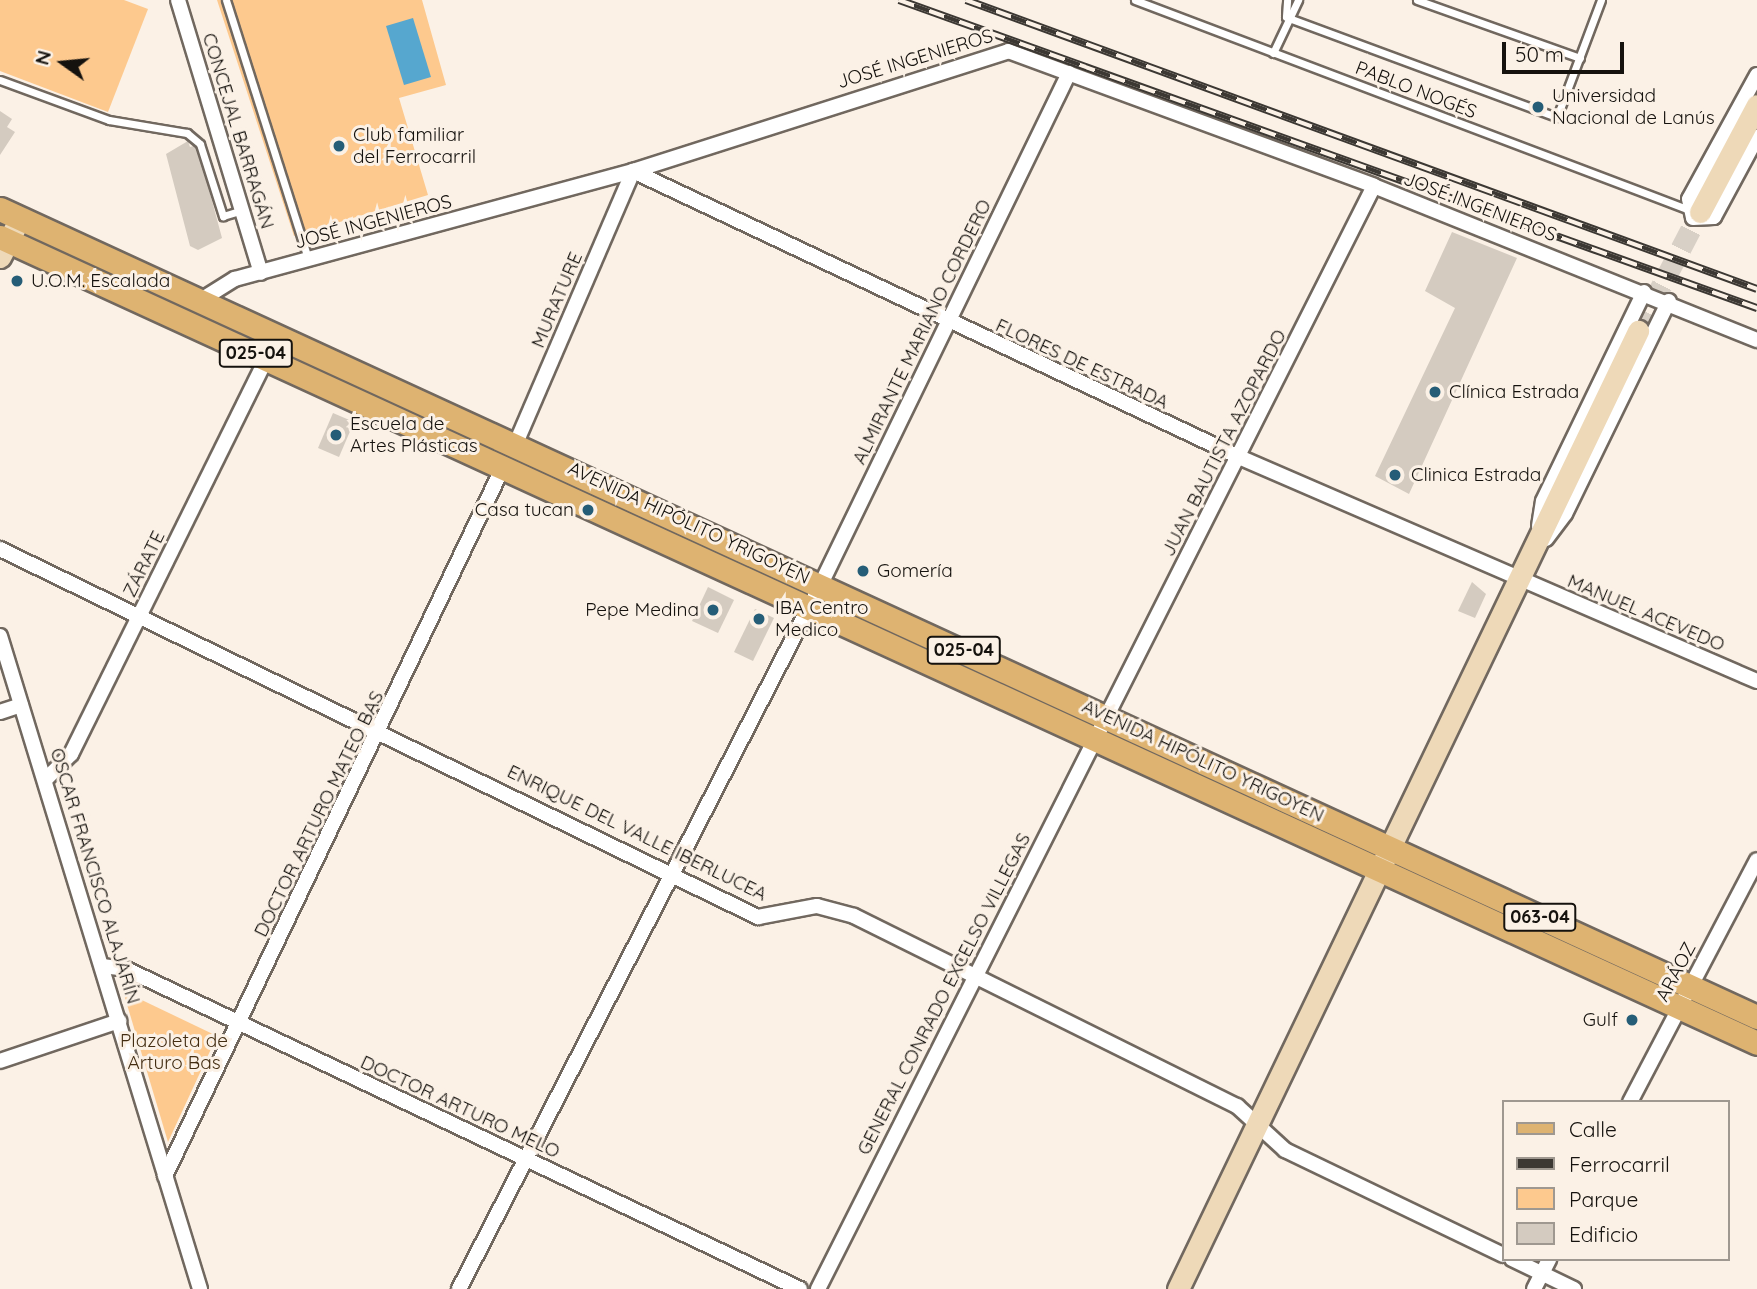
<!DOCTYPE html>
<meta charset="utf-8">
<style>
body{margin:0}
#map{position:relative;width:1757px;height:1289px;overflow:hidden;background:#fbf1e6;font-family:Quicksand,sans-serif}
div>[style]{position:absolute}
[style*='--x']{left:calc(var(--x)*1px);top:calc(var(--y)*1px);width:calc(var(--w)*1px);rotate:calc(var(--a)*1deg)}
.green>*{inset:0;background:#fdc98e}
.water>*{inset:0;background:#56a7cf}
.building>*{inset:0;background:#d4cbc0}
.secondary-tunnel>*{height:21px;margin-top:-10.5px;transform-origin:0;background:repeating-linear-gradient(90deg,#d8d0c6 0 21px,transparent 0 31px)}
.roads{filter:drop-shadow(2px 0 #71685f) drop-shadow(-2px 0 #71685f) drop-shadow(0 2px #71685f) drop-shadow(0 -2px #71685f)}
.lane>*{height:7px;margin:-3.5px;padding:0 3.5px;transform-origin:3.5px;border-radius:3.5px;background:#fff}
.street>*{height:14px;margin:-7px;padding:0 7px;transform-origin:7px;border-radius:7px;background:#fff}
.secondary>*{height:21px;margin:-10.5px;padding:0 10.5px;transform-origin:10.5px;border-radius:10.5px;background:#eed9b8}
.primary>*{height:23px;margin:-11.5px;padding:0 11.5px;transform-origin:11.5px;border-radius:11.5px;background:#deb371}
.rail>*{height:8px;margin-top:-4px;transform-origin:0;background:repeating-linear-gradient(90deg,#fbf1e6 0 16px,#3c3833 0 32px);box-sizing:border-box;border-block:2px solid #3c3833}
.dots>*{width:19px;height:19px;translate:-50% -50%;box-sizing:border-box;border:4px solid #fbf1e6;border-radius:50%}
span{translate:-50% -50%;white-space:nowrap;text-align:center;line-height:1.15;-webkit-text-stroke:6px #fbf1e6;paint-order:stroke}
.shield-label span{padding:2px 5px;background:#fbf1e6;border:2px solid;border-radius:5px;-webkit-text-stroke-width:0}
.shield-label{font-size:18px;color:#15120e;font-weight:700}
.street-label{font-size:19px;color:#15120e}
.poi-label{font-size:19px;color:#15120e}
.left{translate:0 -50%;text-align:left}
.right{translate:-100% -50%;text-align:right}
.park-label{font-size:19px;color:#432d12}
.legend{position:absolute;left:1502px;top:1100px;width:228px;height:161px;box-sizing:border-box;background:#fbf1e6;border:2px solid #9f9890;margin:0;padding:9px 12px;list-style:none;font-size:21px;color:#15120e}
.legend li{display:flex;align-items:center;gap:14px;height:35px}
.legend b{width:35px;border:2px solid #9f9890}
.north{position:absolute;left:28px;top:28px;width:70px;height:70px;-webkit-text-stroke:5px #fbf1e6;paint-order:stroke;rotate:285deg;font-size:19px;font-weight:700;line-height:28px;text-align:center;color:#15120e}
.north::after{content:'';display:block;margin:auto;width:24px;height:32px;background:#15120e;clip-path:polygon(50% 0,100% 100%,50% 72%,0 100%)}
.scale{position:absolute;left:1502px;top:42px;width:122px;height:32px;box-sizing:border-box;border:4px solid #15120e;border-top:0;padding-left:9px;font-size:21px;line-height:24px;white-space:nowrap;color:#15120e;-webkit-text-stroke:5px #fbf1e6;paint-order:stroke}
</style>
<div id="map">
<div class="green">
<i style="clip-path:polygon(0 0,124px 0,148px 9px,108px 112px,0 71px)"></i>
<i style="clip-path:polygon(217px 0,422px 0,446px 85px,399px 98px,428px 195px,294px 236px)"></i>
<i style="clip-path:polygon(123px 991px,217px 1036px,168px 1142px)"></i>
</div>
<div class="water">
<i style="clip-path:polygon(413px 18px,431px 77px,404px 85px,386px 26px)"></i>
</div>
<div class="building">
<i style="clip-path:polygon(0 111px,12px 119px,7px 127px,15px 132px,0 155px)"></i>
<i style="clip-path:polygon(188px 141px,190px 147px,197px 145px,222px 238px,198px 250px,190px 246px,166px 154px)"></i>
<i style="clip-path:polygon(1452px 232px,1517px 258px,1409px 494px,1375px 476px,1455px 308px,1425px 291px)"></i>
<i style="clip-path:polygon(333px 413px,354px 422px,339px 457px,318px 448px)"></i>
<i style="clip-path:polygon(1472px 582px,1486px 594px,1475px 618px,1458px 611px)"></i>
<i style="clip-path:polygon(708px 587px,734px 600px,718px 633px,692px 621px)"></i>
<i style="clip-path:polygon(755px 609px,774px 618px,753px 661px,734px 652px)"></i>
</div>
<div class="secondary-tunnel">
<i style="--x:1638;--y:331;--w:134;--a:-62.5"></i>
</div>
<div class="roads">
<div class="lane">
<i style="--x:226;--y:0;--w:272;--a:72.4"></i>
<i style="--x:1135;--y:0;--w:590;--a:20.74"></i>
<i style="--x:1417;--y:0;--w:173;--a:19.6"></i>
<i style="--x:1286;--y:16;--w:16;--a:-86"></i>
<i style="--x:1286;--y:17;--w:289;--a:20.3"></i>
<i style="--x:1557;--y:117;--w:125;--a:-69.4"></i>
<i style="--x:1273;--y:53;--w:59;--a:-64.7"></i>
<i style="--x:0;--y:80;--w:116;--a:20.2"></i>
<i style="--x:109;--y:120;--w:79;--a:9.5"></i>
<i style="--x:187;--y:133;--w:17;--a:40"></i>
<i style="--x:200;--y:144;--w:76;--a:72.3"></i>
<i style="--x:223;--y:216;--w:21;--a:-17"></i>
</div>
<div class="street">
<i style="--x:178;--y:0;--w:285;--a:73.1"></i>
<i style="--x:1757;--y:75;--w:141;--a:118.7"></i>
<i style="--x:1689;--y:199;--w:19;--a:78"></i>
<i style="--x:1693;--y:218;--w:21;--a:-3"></i>
<i style="--x:1714;--y:217;--w:91;--a:-61.7"></i>
<i style="--x:633;--y:171;--w:670;--a:25.26"></i>
<i style="--x:1239;--y:457;--w:564;--a:23.39"></i>
<i style="--x:201;--y:300;--w:40;--a:-32"></i>
<i style="--x:235;--y:279;--w:412;--a:-15.2"></i>
<i style="--x:633;--y:171;--w:394;--a:-17.7"></i>
<i style="--x:1008;--y:51;--w:390;--a:20.2"></i>
<i style="--x:1374;--y:186;--w:413;--a:21.9"></i>
<i style="--x:516;--y:443;--w:296;--a:-66.7"></i>
<i style="--x:1539;--y:526;--w:25;--a:-81"></i>
<i style="--x:1543;--y:501;--w:232;--a:-64.2"></i>
<i style="--x:1546;--y:539;--w:31;--a:-53"></i>
<i style="--x:1565;--y:514;--w:237;--a:-64"></i>
<i style="--x:0;--y:549;--w:843;--a:25.9"></i>
<i style="--x:758;--y:917;--w:60;--a:-10.6"></i>
<i style="--x:817;--y:906;--w:38;--a:15"></i>
<i style="--x:854;--y:916;--w:428;--a:26.4"></i>
<i style="--x:1237;--y:1106;--w:65;--a:42.5"></i>
<i style="--x:1285;--y:1150;--w:242;--a:25.7"></i>
<i style="--x:0;--y:636;--w:683;--a:72.97"></i>
<i style="--x:0;--y:712;--w:22;--a:-18"></i>
<i style="--x:45;--y:780;--w:37;--a:-45"></i>
<i style="--x:71;--y:754;--w:442;--a:-63.7"></i>
<i style="--x:102;--y:966;--w:24;--a:7"></i>
<i style="--x:126;--y:969;--w:746;--a:25.4"></i>
<i style="--x:0;--y:1061;--w:126;--a:-18.6"></i>
<i style="--x:1630;--y:1102;--w:273;--a:-62.3"></i>
<i style="--x:165;--y:1176;--w:785;--a:-64.51"></i>
<i style="--x:1512;--y:1259;--w:69;--a:25.8"></i>
<i style="--x:459;--y:1289;--w:793;--a:-62.82"></i>
<i style="--x:821;--y:584;--w:568;--a:-64.11"></i>
<i style="--x:818;--y:1289;--w:1235;--a:-63.25"></i>
<i style="--x:1534;--y:1289;--w:34;--a:-63"></i>
</div>
<div class="secondary">
<i style="--x:1700;--y:212;--w:121;--a:-62"></i>
<i style="--x:0;--y:257;--w:44;--a:-62.9"></i>
<i style="--x:1178;--y:1289;--w:1063;--a:-64.35"></i>
</div>
<div class="primary">
<i style="--x:0;--y:209;--w:1934;--a:24.7"></i>
<i style="--x:0;--y:237;--w:1933;--a:24.64"></i>
</div>
</div>
<div class="rail">
<i style="--x:899;--y:0;--w:912;--a:19.75"></i>
<i style="--x:966;--y:0;--w:842;--a:20.07"></i>
</div>
<div class="dots">
<i style="left:1538px;top:107px;background:#255d77"></i>
<i style="left:339px;top:146px;background:#255d77"></i>
<i style="left:17px;top:281px;background:#255d77"></i>
<i style="left:1435px;top:392px;background:#255d77"></i>
<i style="left:336px;top:435px;background:#255d77"></i>
<i style="left:1395px;top:475px;background:#255d77"></i>
<i style="left:588px;top:510px;background:#255d77"></i>
<i style="left:863px;top:571px;background:#255d77"></i>
<i style="left:713px;top:610px;background:#255d77"></i>
<i style="left:759px;top:619px;background:#255d77"></i>
<i style="left:1632px;top:1020px;background:#255d77"></i>
</div>
<div class="shield-label">
<span style="left:256px;top:353px">025-04</span>
<span style="left:964px;top:650px">025-04</span>
<span style="left:1540px;top:917px">063-04</span>
</div>
<div class="street-label">
<span style="left:915px;top:59px;rotate:-17deg">JOSÉ INGENIEROS</span>
<span style="left:1416px;top:90px;rotate:21deg">PABLO NOGÉS</span>
<span style="left:238px;top:131px;rotate:73deg">CONCEJAL BARRAGÁN</span>
<span style="left:1480px;top:207px;rotate:21deg">JOSÉ INGENIEROS</span>
<span style="left:373px;top:222px;rotate:-15deg">JOSÉ INGENIEROS</span>
<span style="left:557px;top:300px;rotate:-67deg">MURATURE</span>
<span style="left:922px;top:332px;rotate:-64deg">ALMIRANTE MARIANO CORDERO</span>
<span style="left:1082px;top:364px;rotate:25deg">FLORES DE ESTRADA</span>
<span style="left:1224px;top:443px;rotate:-63deg">JUAN BAUTISTA AZOPARDO</span>
<span style="left:689px;top:523px;rotate:25deg">AVENIDA HIPÓLITO YRIGOYEN</span>
<span style="left:144px;top:564px;rotate:-64deg">ZÁRATE</span>
<span style="left:1646px;top:613px;rotate:23deg">MANUEL ACEVEDO</span>
<span style="left:1203px;top:761px;rotate:25deg">AVENIDA HIPÓLITO YRIGOYEN</span>
<span style="left:319px;top:814px;rotate:-64deg">DOCTOR ARTURO MATEO BAS</span>
<span style="left:637px;top:833px;rotate:26deg">ENRIQUE DEL VALLE IBERLUCEA</span>
<span style="left:95px;top:876px;rotate:73deg">OSCAR FRANCISCO ALAJARÍN</span>
<span style="left:1676px;top:972px;rotate:-62deg">ARÁOZ</span>
<span style="left:944px;top:994px;rotate:-63deg">GENERAL CONRADO EXCELSO VILLEGAS</span>
<span style="left:460px;top:1107px;rotate:25deg">DOCTOR ARTURO MELO</span>
</div>
<div class="poi-label">
<span class="left" style="left:1552px;top:107px">Universidad<br>Nacional de Lanús</span>
<span class="left" style="left:353px;top:146px">Club familiar<br>del Ferrocarril</span>
<span class="left" style="left:31px;top:281px">U.O.M. Escalada</span>
<span class="left" style="left:1449px;top:392px">Clínica Estrada</span>
<span class="left" style="left:350px;top:435px">Escuela de<br>Artes Plásticas</span>
<span class="left" style="left:1411px;top:475px">Clinica Estrada</span>
<span class="right" style="left:574px;top:510px">Casa tucan</span>
<span class="left" style="left:877px;top:571px">Gomería</span>
<span class="left" style="left:775px;top:619px">IBA Centro<br>Medico</span>
<span class="right" style="left:699px;top:610px">Pepe Medina</span>
<span class="right" style="left:1618px;top:1020px">Gulf</span>
</div>
<div class="park-label">
<span style="left:174px;top:1052px">Plazoleta de<br>Arturo Bas</span>
</div>
<ul class="legend">
<li><b style="height:9px;background:#deb371"></b>Calle</li>
<li><b style="height:9px;background:#3c3833"></b>Ferrocarril</li>
<li><b style="height:19px;background:#fdc98e"></b>Parque</li>
<li><b style="height:19px;background:#d4cbc0"></b>Edificio</li>
</ul>
<div class="north">N</div>
<div class="scale">50 m</div>
</div>
